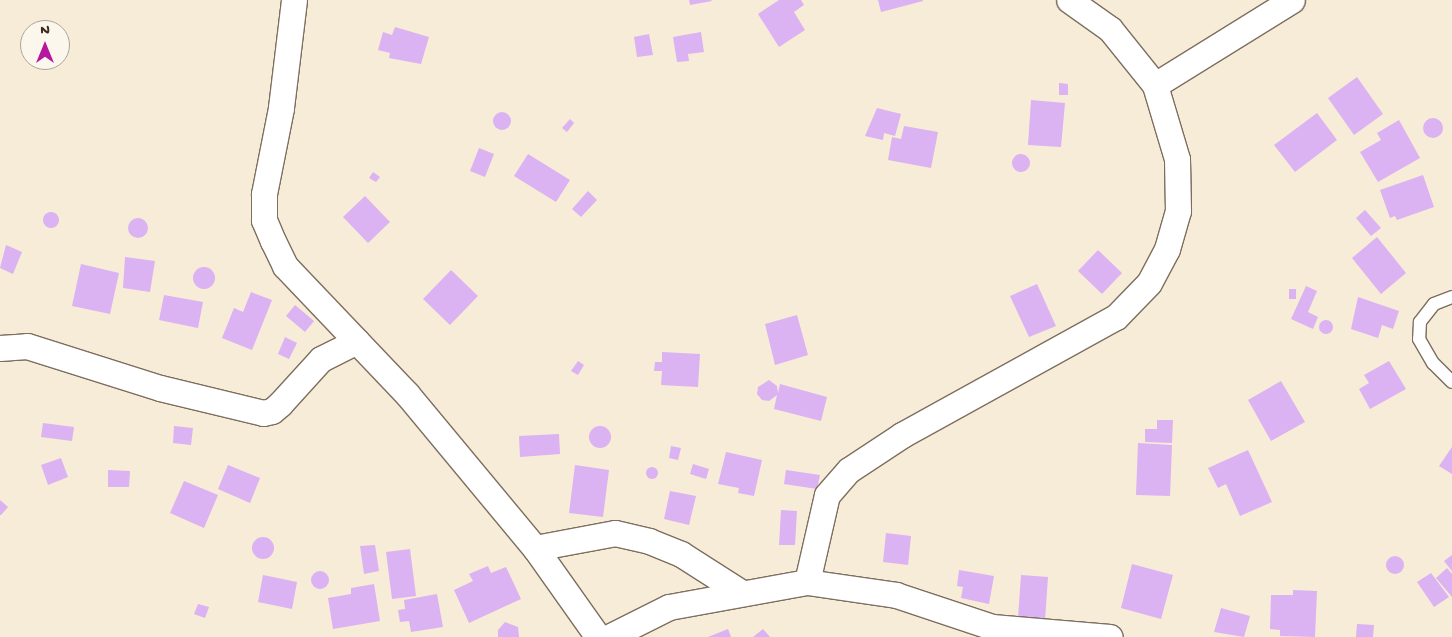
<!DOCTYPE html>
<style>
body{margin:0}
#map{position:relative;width:1452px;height:637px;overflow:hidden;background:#f7ecd8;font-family:"Gochi Hand",sans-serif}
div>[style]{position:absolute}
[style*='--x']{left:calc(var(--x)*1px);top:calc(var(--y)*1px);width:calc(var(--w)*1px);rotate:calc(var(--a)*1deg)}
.building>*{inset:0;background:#dbb2f2}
.round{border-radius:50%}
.roads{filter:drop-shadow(1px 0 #7d6e5f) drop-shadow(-1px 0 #7d6e5f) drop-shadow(0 1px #7d6e5f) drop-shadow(0 -1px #7d6e5f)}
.lane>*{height:12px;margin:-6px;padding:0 6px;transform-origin:6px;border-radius:6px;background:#fff}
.street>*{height:25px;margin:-12.5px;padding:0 12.5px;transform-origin:12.5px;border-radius:12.5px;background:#fff}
span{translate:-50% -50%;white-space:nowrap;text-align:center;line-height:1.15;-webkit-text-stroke:4px #fbf7ec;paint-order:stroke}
.north{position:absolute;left:20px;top:20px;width:50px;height:50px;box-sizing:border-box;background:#fbf7ec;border:1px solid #aea59a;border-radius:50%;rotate:0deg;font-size:14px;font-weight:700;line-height:20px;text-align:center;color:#3b2a1e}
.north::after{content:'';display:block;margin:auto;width:18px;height:22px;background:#b5179e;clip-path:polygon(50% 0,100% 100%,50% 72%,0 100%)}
</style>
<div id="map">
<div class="building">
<i style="clip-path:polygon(689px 0,711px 0,712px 1px,690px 5px)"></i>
<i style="clip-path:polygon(779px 0,801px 0,804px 5px,794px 12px,805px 30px,779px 47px,758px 14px)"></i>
<i style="clip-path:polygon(878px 0,923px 0,923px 1px,881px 12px)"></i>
<i style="clip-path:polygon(395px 27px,429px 37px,421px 64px,389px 58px,390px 53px,378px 50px,383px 32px,392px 35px)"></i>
<i style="clip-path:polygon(701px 32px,704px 52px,688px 54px,689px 61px,677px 62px,673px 37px)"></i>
<i style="clip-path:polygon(649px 34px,653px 55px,637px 57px,634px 37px)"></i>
<i style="clip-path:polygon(1357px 77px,1383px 114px,1354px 135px,1328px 98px)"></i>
<i style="clip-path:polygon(1059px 83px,1068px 84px,1068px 95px,1059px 95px)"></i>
<i style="clip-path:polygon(1031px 100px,1065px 103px,1061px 147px,1028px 145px)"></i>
<i style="clip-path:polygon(877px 108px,901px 114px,895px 136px,884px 133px,883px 140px,865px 136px)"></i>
<i class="round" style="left:493px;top:112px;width:18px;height:18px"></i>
<i style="clip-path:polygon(1317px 113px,1337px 140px,1295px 172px,1274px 145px)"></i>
<i class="round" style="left:1423px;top:118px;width:20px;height:20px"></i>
<i style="clip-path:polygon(570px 119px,574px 123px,567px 132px,562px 128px)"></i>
<i style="clip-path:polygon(1399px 120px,1420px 158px,1378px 182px,1360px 152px,1381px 140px,1377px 133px)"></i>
<i style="clip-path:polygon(904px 126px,938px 132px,931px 168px,888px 160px,892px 137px,901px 139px)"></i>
<i style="clip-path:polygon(479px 148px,494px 154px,485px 177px,470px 171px)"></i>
<i style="clip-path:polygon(528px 154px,570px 180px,556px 202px,514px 176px)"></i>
<i class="round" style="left:1012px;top:154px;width:18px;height:18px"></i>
<i style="clip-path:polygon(373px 172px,380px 177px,376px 182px,369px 178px)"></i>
<i style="clip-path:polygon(1423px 175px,1434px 207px,1397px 220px,1395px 216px,1390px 218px,1380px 190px)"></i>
<i style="clip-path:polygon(588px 191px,597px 200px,581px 217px,572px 209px)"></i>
<i style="clip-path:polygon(365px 196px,390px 222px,368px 243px,343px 217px)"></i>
<i style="clip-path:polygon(1365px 210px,1381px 228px,1371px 236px,1356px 218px)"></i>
<i class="round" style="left:43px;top:212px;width:16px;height:16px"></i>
<i class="round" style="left:128px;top:218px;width:20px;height:20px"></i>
<i style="clip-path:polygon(1377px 237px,1406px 273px,1381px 294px,1352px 258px)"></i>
<i style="clip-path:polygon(6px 245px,22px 252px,13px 274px,0 268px)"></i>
<i style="clip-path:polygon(1098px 250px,1122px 273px,1102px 294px,1078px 271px)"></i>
<i style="clip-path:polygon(125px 257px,155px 261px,150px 292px,123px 288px)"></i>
<i style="clip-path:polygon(81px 264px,119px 273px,110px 314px,72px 306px)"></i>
<i class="round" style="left:193px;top:267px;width:22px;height:22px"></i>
<i style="clip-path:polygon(451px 270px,478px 296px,450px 325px,423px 299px)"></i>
<i style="clip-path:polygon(1037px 284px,1056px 326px,1029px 337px,1010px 296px)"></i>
<i style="clip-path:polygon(1306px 286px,1317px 291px,1308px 312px,1318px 317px,1313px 329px,1291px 319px)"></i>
<i style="clip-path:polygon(1289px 289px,1296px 289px,1296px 299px,1289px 299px)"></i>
<i style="clip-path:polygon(251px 292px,272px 300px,252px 350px,222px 338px,234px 308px,243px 312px)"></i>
<i style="clip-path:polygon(164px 295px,203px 302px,198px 328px,159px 320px)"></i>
<i style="clip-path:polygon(1358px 297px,1399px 311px,1393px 329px,1382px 325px,1378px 338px,1351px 329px)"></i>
<i style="clip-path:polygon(295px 305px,314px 321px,305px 332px,286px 316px)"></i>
<i style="clip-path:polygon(797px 315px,808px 355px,775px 365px,765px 324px)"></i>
<i class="round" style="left:1319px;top:320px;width:14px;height:14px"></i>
<i style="clip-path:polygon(285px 337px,297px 343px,289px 359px,278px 354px)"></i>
<i style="clip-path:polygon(662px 352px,700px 354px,698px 387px,661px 385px,662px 371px,654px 371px,655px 362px,662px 362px)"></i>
<i style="clip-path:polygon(578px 361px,584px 365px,578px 375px,571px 371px)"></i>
<i style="clip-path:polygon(1389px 361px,1406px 389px,1370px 409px,1359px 389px,1369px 383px,1364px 375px)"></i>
<i style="clip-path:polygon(769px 380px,777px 386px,778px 393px,780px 384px,827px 397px,821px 421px,774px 409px,777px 395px,769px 401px,762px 400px,757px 394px,758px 387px)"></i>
<i style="clip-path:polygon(1281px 381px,1305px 422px,1271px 441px,1248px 400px)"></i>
<i style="clip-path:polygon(1157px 420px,1173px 420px,1172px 443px,1145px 442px,1145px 429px,1157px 429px)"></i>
<i style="clip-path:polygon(43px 423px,74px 427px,72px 441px,41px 437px)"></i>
<i class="round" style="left:589px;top:426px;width:22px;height:22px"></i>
<i style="clip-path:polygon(174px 426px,193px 428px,191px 445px,173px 443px)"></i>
<i style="clip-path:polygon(559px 434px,560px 454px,520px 457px,519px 436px)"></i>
<i style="clip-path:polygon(1138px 443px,1172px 445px,1170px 496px,1136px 495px)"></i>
<i style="clip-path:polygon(671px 446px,681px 448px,678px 460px,669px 458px)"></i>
<i style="clip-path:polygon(1452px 447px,1452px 474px,1439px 466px)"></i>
<i style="clip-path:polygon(1248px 450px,1272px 502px,1240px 516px,1226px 484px,1218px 488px,1208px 468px)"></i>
<i style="clip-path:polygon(726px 452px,762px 460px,754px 496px,738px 493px,739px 488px,718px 484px)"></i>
<i style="clip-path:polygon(61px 458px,68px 477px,48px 485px,41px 465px)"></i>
<i style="clip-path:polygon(693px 464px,709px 469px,706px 479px,690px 474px)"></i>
<i style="clip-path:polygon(228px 465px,260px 478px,250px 503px,218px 489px)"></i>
<i style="clip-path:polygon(575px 465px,609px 470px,603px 517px,569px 513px)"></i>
<i class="round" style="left:646px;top:467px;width:12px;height:12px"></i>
<i style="clip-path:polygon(108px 470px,130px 471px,129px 487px,108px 487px)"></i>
<i style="clip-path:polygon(786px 470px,820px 475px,817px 489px,784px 484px)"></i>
<i style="clip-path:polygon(184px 481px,218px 495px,204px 528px,170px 513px)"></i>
<i style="clip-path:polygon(670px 491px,696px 496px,689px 525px,664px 519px)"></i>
<i style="clip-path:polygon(0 500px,8px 507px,1px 515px,0 515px)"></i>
<i style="clip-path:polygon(781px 510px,797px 511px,795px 545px,779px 545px)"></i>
<i style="clip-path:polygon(886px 533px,911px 536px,908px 565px,883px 562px)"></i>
<i class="round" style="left:252px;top:537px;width:22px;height:22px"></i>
<i style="clip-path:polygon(375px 545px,379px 571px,364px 574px,360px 546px)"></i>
<i style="clip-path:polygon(410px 549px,416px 596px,392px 599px,386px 552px)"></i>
<i style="clip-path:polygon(1452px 555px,1452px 571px,1444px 561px)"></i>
<i class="round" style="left:1386px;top:556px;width:18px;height:18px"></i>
<i style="clip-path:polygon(1132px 564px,1173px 575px,1161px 619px,1121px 608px)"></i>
<i style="clip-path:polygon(488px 566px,491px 573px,506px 567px,521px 599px,469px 623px,454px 590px,473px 581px,469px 574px)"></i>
<i style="clip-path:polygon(1447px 568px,1452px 574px,1452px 597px,1436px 578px)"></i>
<i style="clip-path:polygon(959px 570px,994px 576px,989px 604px,961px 598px,963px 587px,957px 586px)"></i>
<i class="round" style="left:311px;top:571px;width:18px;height:18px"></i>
<i style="clip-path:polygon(1431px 573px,1449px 597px,1434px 607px,1417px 582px)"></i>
<i style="clip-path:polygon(263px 575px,297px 582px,292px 609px,258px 602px)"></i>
<i style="clip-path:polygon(1021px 575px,1048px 577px,1045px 620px,1018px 618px)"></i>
<i style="clip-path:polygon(374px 584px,380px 621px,333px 629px,328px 598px,351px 594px,351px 588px)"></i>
<i style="clip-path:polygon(1293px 590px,1317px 591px,1315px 637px,1280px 636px,1280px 630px,1270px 629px,1271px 595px,1293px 595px)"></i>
<i style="clip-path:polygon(437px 594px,443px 627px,411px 632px,409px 621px,400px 622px,398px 610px,405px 609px,404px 600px)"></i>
<i style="clip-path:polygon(198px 604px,209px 607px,205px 618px,194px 614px)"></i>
<i style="clip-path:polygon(1221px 608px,1250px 616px,1244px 637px,1214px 632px)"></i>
<i style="clip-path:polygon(505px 622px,518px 627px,519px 637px,498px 637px,498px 630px)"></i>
<i style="clip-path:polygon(1357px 624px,1374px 625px,1373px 637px,1356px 637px)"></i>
<i style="clip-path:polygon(728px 629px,731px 637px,708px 637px)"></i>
<i style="clip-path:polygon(763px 629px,770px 637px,753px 637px)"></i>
</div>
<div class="roads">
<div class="lane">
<i style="--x:1452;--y:297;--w:19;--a:159"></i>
<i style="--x:1434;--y:304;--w:23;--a:128"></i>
<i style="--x:1420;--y:322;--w:17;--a:93"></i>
<i style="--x:1419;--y:339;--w:28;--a:60"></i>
<i style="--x:1433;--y:363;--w:27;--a:45"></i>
</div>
<div class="street">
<i style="--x:294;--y:0;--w:109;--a:96.9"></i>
<i style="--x:281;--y:108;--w:88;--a:101.2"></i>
<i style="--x:264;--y:194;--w:26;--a:90"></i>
<i style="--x:264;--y:220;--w:23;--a:67"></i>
<i style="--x:273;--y:241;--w:28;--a:64"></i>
<i style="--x:285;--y:266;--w:177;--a:46.4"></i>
<i style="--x:407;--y:394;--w:200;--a:50.3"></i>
<i style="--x:535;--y:548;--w:109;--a:54.7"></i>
<i style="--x:1155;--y:85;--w:161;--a:-31.8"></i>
<i style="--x:0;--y:348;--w:27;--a:-4"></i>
<i style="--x:27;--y:346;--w:139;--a:17.5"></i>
<i style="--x:160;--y:388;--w:106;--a:13.6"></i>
<i style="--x:263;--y:413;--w:9;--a:-13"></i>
<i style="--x:272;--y:411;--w:11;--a:-41"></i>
<i style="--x:280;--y:404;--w:61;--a:-47.7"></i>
<i style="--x:321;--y:359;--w:40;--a:-26.6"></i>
<i style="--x:535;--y:548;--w:81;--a:-10.6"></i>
<i style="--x:615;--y:533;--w:35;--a:13"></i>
<i style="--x:649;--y:541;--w:35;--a:22"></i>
<i style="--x:681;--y:554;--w:72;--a:32.6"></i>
<i style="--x:807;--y:582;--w:89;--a:-77.1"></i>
<i style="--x:827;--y:495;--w:33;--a:-49"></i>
<i style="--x:849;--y:470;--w:64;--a:-33.4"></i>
<i style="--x:902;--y:435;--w:244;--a:-28.9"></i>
<i style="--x:1116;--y:317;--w:47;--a:-45.9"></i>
<i style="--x:1149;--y:283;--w:38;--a:-62"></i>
<i style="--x:1167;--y:249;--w:40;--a:-74"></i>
<i style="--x:1178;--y:211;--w:52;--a:-91.1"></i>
<i style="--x:1177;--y:159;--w:77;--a:-106.6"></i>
<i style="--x:1155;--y:85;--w:72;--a:-128.8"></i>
<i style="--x:1110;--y:29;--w:50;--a:-144.7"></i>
<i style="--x:609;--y:637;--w:67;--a:-26.6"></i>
<i style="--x:669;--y:607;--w:140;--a:-10.3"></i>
<i style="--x:807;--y:582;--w:90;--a:8.3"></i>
<i style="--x:896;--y:595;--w:101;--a:18.4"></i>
<i style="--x:992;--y:627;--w:118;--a:4.8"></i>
</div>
</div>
<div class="north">N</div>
</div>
